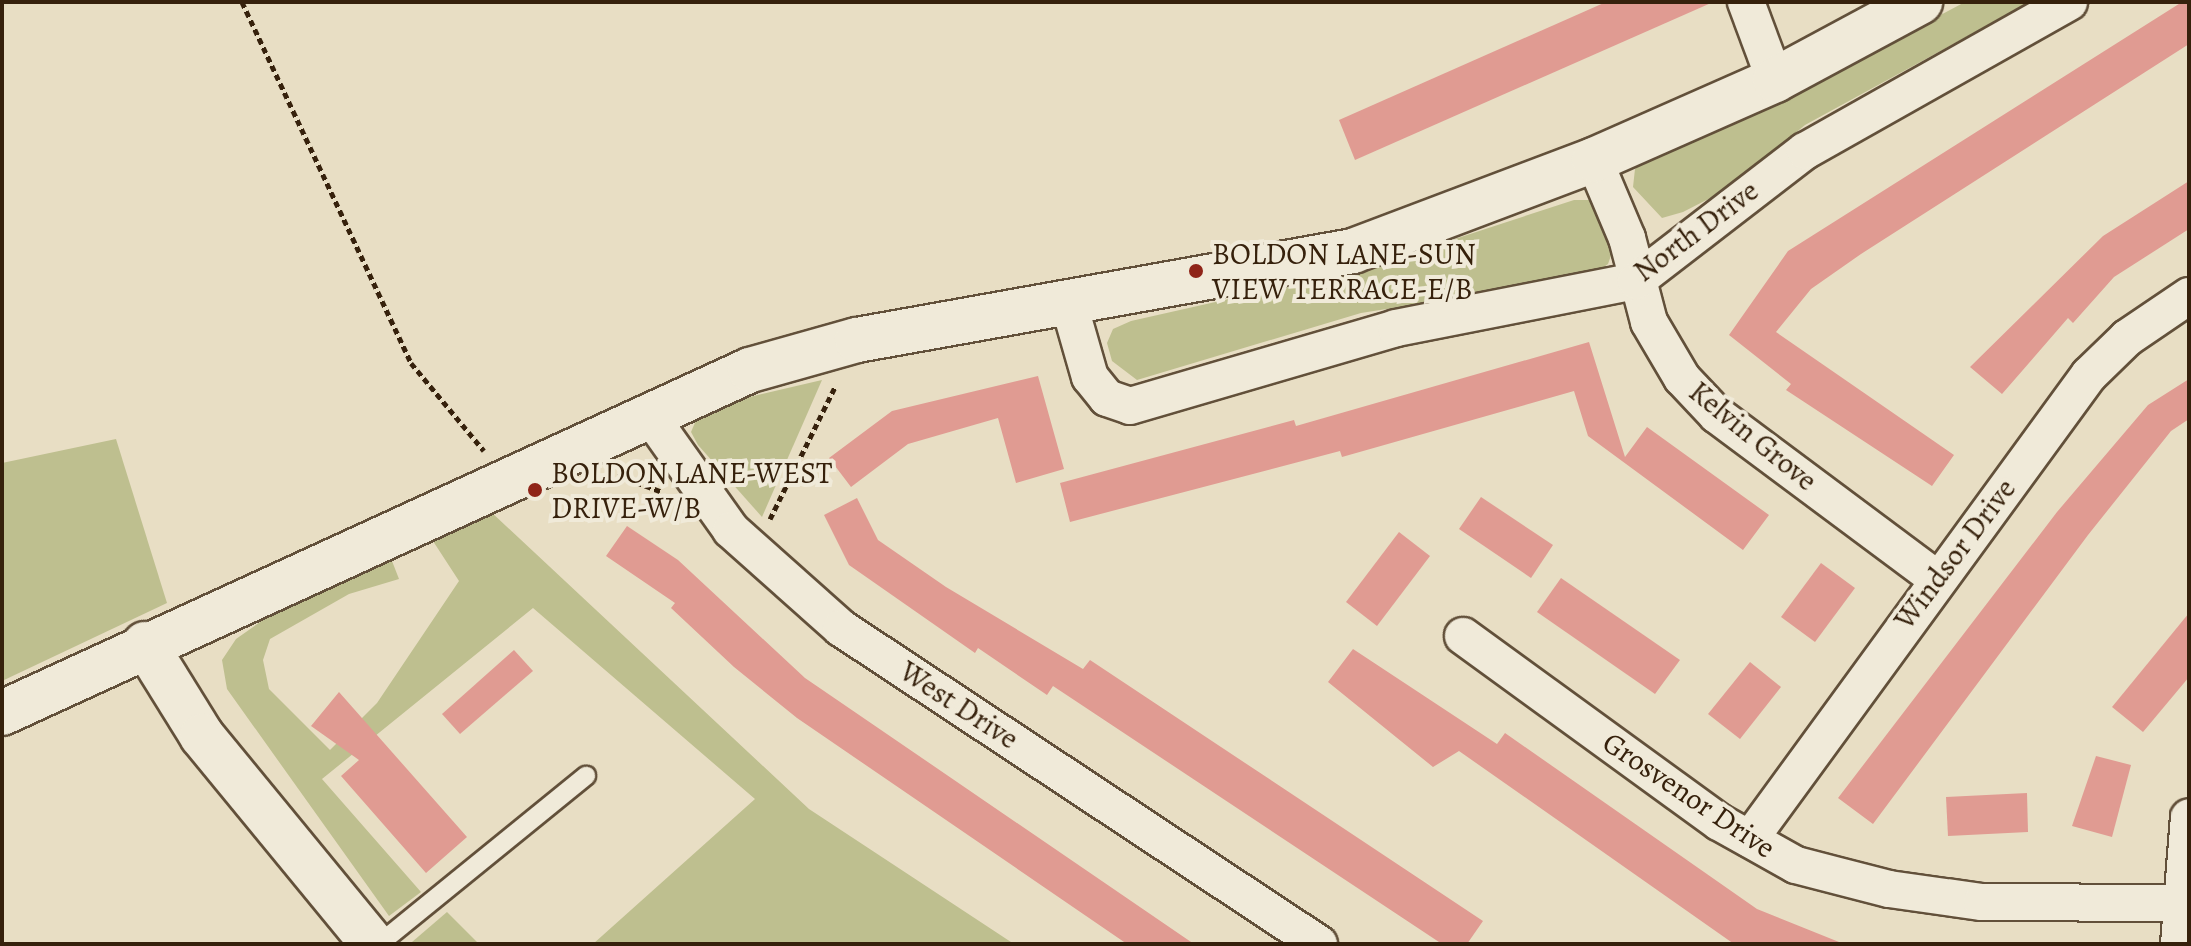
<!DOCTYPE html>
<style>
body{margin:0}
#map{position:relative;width:2191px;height:946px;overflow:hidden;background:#e8dec4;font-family:Alegreya,serif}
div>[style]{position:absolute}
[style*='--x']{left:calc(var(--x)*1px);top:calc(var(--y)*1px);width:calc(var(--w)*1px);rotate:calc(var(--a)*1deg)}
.green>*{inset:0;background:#bebf8f}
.building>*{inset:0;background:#e09b92}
.path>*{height:5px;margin-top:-2.5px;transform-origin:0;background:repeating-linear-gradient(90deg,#36210c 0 6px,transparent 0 10px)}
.roads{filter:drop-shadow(2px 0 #62503a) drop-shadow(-2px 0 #62503a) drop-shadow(0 2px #62503a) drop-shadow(0 -2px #62503a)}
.lane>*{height:18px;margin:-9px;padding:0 9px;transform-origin:9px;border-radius:9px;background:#f0ead9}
.street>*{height:36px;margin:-18px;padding:0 18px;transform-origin:18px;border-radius:18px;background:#f0ead9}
.secondary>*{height:44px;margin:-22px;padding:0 22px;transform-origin:22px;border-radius:22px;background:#f0ead9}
.dots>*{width:22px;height:22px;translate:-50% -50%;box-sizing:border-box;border:4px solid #f0ead9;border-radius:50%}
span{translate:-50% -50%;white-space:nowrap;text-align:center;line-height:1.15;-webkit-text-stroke:8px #f0ead9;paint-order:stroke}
.street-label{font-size:30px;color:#36210c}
.poi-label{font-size:30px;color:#36210c}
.left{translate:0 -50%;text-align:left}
.frame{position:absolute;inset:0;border:4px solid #36210c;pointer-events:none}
</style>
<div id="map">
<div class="green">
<i style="clip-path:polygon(1965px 2px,2030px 2px,1805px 125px,1728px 189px,1683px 212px,1662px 218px,1633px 187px,1635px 169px,1651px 155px,1807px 86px)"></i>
<i style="clip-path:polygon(1574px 200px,1592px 200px,1615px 244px,1608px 264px,1590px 277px,1361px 313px,1137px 380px,1112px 361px,1107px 343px,1113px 329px,1131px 321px,1366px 268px)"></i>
<i style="clip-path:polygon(822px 380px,762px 517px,698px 445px,691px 432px,697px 418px,724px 403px)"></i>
<i style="clip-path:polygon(116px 439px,167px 603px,2px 681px,2px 463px)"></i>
<i style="clip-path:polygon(490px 511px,809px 809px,1014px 944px,593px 944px,755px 799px,533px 608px,322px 779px,421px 892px,389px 916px,227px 689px,222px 660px,236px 639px,283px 606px,392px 561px,399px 579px,349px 594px,270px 639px,263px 660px,269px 689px,330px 750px,377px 703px,459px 581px,431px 538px)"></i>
<i style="clip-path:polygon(447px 912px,479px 944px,412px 942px)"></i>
</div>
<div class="building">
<i style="clip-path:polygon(1606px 2px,1711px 3px,1355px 160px,1339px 120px)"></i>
<i style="clip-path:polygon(2182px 2px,2189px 2px,2189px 44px,1861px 254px,1811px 289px,1776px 332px,1954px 455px,1932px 486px,1786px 390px,1791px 384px,1729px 335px,1788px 251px)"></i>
<i style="clip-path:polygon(2189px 181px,2189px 229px,2114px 277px,2073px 323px,2068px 318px,2002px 394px,1970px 367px,2103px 236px)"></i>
<i style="clip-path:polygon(1589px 342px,1625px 457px,1647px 427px,1769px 515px,1743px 550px,1588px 436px,1574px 391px,1342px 457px,1340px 451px,1070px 522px,1060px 483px,1294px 420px,1296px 426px)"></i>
<i style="clip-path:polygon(1038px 376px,1064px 469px,1016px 483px,998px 418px,908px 444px,851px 487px,829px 458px,892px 411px)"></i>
<i style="clip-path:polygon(2189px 379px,2189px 419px,2171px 431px,2088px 535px,1873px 824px,1838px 798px,2057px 512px,2148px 405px)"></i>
<i style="clip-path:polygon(1481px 497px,1553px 545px,1531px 578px,1459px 529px)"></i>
<i style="clip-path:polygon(857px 498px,878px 540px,946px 587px,1083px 669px,1090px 660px,1483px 921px,1467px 944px,1442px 944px,1053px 686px,1047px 695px,978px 648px,975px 653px,849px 565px,824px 515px)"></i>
<i style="clip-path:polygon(627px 526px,678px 560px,805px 678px,1194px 944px,1127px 944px,797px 718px,734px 667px,671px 608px,675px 603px,606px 556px)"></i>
<i style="clip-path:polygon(1399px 532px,1430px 556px,1377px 626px,1346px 602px)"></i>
<i style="clip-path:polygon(1821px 563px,1855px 588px,1815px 642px,1781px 617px)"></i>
<i style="clip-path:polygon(1561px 578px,1680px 660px,1655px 694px,1537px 612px)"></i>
<i style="clip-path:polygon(2189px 613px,2189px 677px,2143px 732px,2112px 707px)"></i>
<i style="clip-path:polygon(1353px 649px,1497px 744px,1505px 733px,1757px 909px,1844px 944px,1734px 944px,1459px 751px,1433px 767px,1328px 682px)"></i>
<i style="clip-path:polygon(514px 650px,533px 671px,460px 734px,442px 714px)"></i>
<i style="clip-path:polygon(1750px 662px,1781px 687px,1740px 739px,1708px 714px)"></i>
<i style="clip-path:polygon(339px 692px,467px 837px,426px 873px,341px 776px,359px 760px,311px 726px)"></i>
<i style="clip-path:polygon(2096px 756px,2131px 765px,2112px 837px,2072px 826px)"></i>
<i style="clip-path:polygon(2027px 793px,2028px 832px,1948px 836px,1946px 797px)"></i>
</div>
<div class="path">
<i style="--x:242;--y:2;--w:399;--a:64.9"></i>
<i style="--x:411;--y:363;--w:114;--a:50.3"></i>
<i style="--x:617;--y:475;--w:46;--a:20.4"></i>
<i style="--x:770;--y:519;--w:149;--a:-63.8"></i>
</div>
<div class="roads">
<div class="lane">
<i style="--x:379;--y:944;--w:267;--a:-39.1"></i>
</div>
<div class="street">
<i style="--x:1746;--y:2;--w:83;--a:69.6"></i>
<i style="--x:1594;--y:160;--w:85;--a:67.1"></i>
<i style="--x:1627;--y:238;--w:87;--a:75.3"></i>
<i style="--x:1649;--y:322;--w:65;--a:59.5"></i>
<i style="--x:1682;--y:378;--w:51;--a:46.6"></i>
<i style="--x:1717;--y:415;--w:273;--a:36.7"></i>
<i style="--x:1069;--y:304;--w:76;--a:74"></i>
<i style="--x:1090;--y:377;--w:27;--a:51"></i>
<i style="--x:1107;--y:398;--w:24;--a:19"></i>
<i style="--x:1130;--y:406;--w:277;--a:-16.3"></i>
<i style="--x:1396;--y:328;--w:245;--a:-11.1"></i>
<i style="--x:1636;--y:281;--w:213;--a:-37.6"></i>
<i style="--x:1805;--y:151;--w:303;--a:-29.4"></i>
<i style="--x:648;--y:413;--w:143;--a:54.6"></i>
<i style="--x:731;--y:530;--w:147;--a:41.7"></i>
<i style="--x:841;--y:628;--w:573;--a:33.47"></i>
<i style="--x:1463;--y:636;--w:316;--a:36"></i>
<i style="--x:1719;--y:822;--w:88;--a:29.2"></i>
<i style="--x:1796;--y:865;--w:96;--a:14.5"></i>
<i style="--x:1889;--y:889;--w:94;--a:8"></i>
<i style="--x:1982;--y:902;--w:199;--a:0.3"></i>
<i style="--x:1750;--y:839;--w:575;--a:-53.85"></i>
<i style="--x:2089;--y:375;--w:53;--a:-44.2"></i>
<i style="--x:2127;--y:338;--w:75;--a:-34.1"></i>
<i style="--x:2179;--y:944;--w:127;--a:-85.5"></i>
</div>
<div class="secondary">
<i style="--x:145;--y:644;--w:108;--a:58.2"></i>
<i style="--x:202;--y:736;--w:269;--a:50.6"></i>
<i style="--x:2;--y:713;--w:823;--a:-24.63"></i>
<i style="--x:750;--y:370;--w:111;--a:-15.7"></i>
<i style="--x:857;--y:340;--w:504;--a:-10.17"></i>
<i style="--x:1353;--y:251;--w:258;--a:-20.7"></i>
<i style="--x:1594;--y:160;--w:198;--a:-23.8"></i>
<i style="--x:1775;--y:80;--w:165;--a:-28.3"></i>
</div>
</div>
<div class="dots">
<i style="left:1196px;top:271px;background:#8f2418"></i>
<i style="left:535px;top:490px;background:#8f2418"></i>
</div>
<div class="street-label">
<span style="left:1696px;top:231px;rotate:-37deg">North Drive</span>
<span style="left:1753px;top:436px;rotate:39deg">Kelvin Grove</span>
<span style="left:1955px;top:554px;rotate:-53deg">Windsor Drive</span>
<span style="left:959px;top:705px;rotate:33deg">West Drive</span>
<span style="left:1689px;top:795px;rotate:34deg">Grosvenor Drive</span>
</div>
<div class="poi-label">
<span class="left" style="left:1212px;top:271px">BOLDON LANE-SUN<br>VIEW TERRACE-E/B</span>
<span class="left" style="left:551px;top:490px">BOLDON LANE-WEST<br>DRIVE-W/B</span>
</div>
<div class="frame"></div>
</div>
